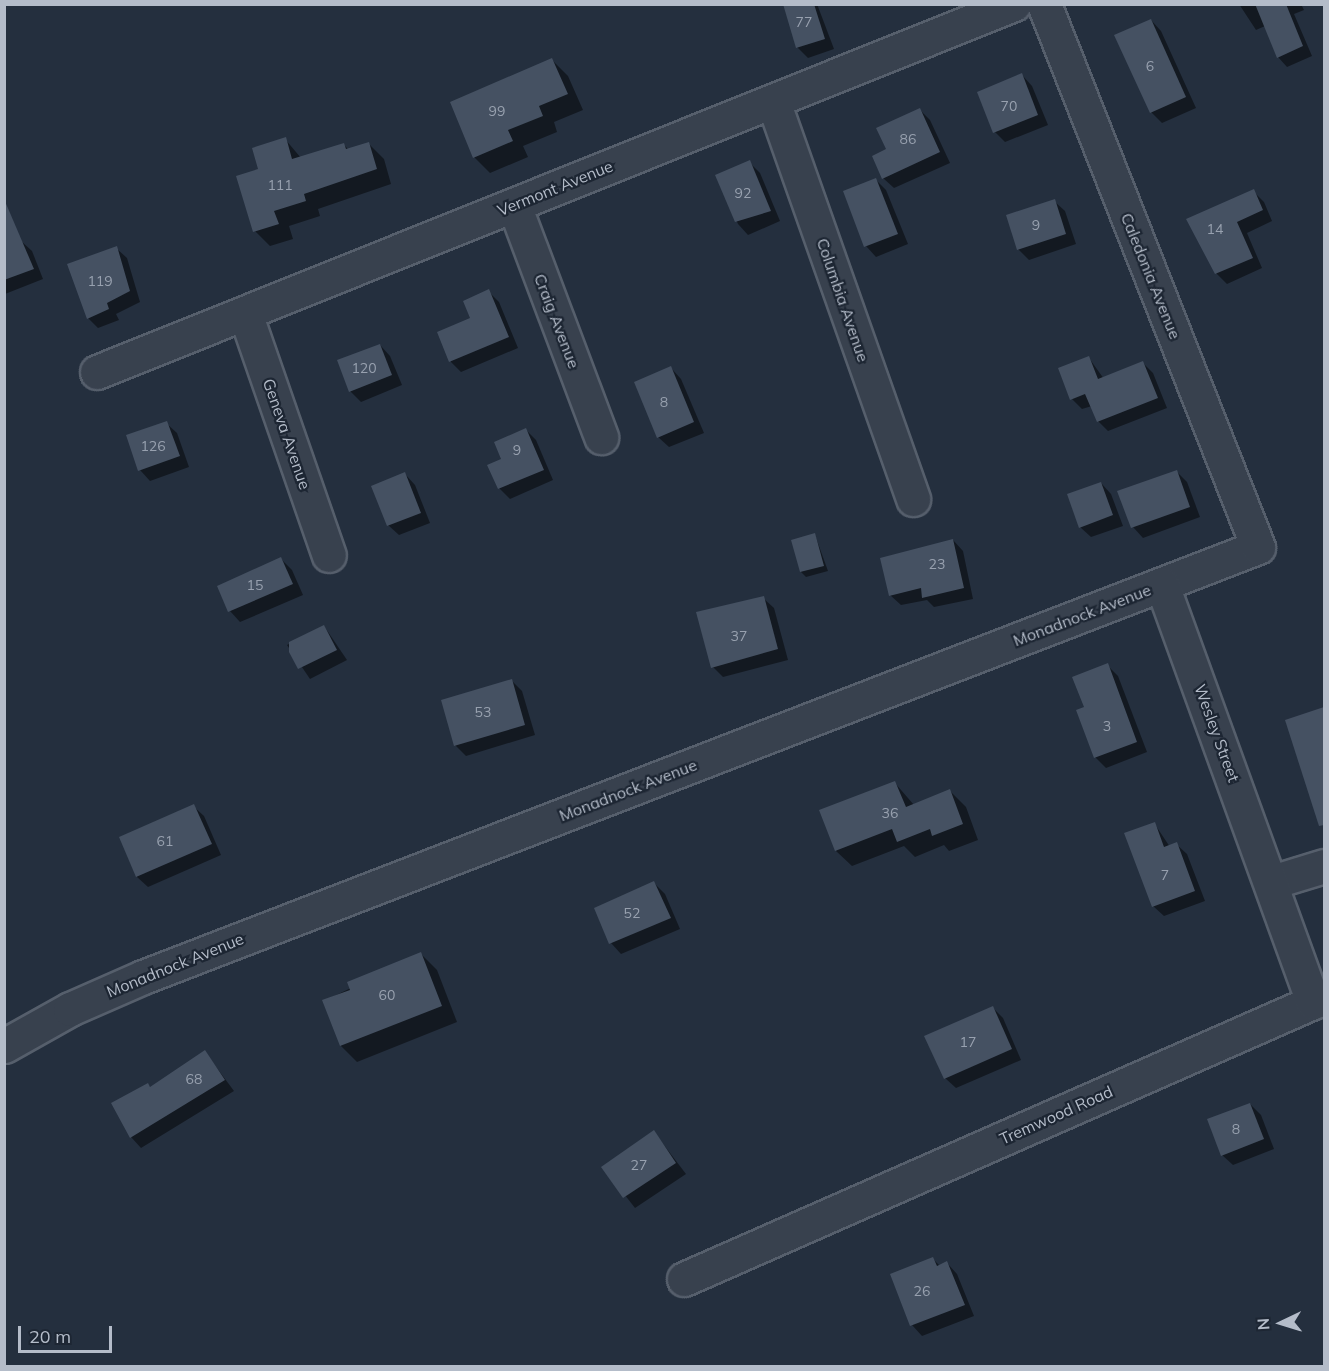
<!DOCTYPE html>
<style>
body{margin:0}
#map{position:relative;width:1329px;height:1371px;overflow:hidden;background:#242f3e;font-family:Mulish,sans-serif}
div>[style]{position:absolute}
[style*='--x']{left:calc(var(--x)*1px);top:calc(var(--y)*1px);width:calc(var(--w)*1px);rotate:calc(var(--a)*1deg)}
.shadow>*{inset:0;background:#0007}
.building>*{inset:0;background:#455162}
.roads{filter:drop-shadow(2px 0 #565f6c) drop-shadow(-2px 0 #565f6c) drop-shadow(0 2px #565f6c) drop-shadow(0 -2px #565f6c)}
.minor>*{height:33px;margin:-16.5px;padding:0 16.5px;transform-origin:16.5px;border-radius:16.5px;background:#38414e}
span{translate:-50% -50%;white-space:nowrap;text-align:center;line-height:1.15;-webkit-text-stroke:4.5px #1d2633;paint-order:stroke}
.number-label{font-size:14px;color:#98a1af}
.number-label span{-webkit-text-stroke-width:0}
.street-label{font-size:16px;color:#b4bcc9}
.frame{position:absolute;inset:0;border:6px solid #b4bcc9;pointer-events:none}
.north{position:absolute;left:1251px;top:1293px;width:60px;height:60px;-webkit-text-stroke:4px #1d2633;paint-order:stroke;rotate:266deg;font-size:16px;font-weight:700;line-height:24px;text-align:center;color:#b4bcc9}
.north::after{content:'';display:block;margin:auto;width:21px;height:27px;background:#b4bcc9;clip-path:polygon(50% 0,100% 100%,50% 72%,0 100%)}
.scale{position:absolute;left:18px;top:1326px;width:94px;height:27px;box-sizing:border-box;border:3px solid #b4bcc9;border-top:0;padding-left:8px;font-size:18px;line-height:21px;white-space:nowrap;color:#b4bcc9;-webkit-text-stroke:4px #1d2633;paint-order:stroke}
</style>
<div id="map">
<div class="shadow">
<i style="clip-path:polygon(789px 4px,817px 4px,834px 49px,808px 58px,797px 47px)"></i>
<i style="clip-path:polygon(1239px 4px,1301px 4px,1304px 10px,1294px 14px,1312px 56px,1287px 67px,1278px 57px,1265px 26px,1256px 30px)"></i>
<i style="clip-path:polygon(1151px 20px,1161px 31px,1196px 108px,1162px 123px,1151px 112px,1116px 36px)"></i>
<i style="clip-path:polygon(552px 60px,568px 76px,583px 110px,554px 122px,557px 132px,523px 146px,528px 157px,490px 173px,474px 157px)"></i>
<i style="clip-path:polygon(1022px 75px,1032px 86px,1048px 125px,1005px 142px,995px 132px)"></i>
<i style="clip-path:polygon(920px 110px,930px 120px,950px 163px,894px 188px,883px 178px,888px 150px)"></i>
<i style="clip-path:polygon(285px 139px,301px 158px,343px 144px,349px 150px,369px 144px,384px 159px,391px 184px,318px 209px,320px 216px,289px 226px,293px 239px,270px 246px,255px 231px,260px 170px)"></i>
<i style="clip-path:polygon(749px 162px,760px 173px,780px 221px,748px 235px,738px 224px,717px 176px)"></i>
<i style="clip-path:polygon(876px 180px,886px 190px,908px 244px,876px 257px,866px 246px)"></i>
<i style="clip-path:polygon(1253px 191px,1264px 202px,1272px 221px,1247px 233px,1262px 268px,1227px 284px,1216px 273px,1188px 220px)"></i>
<i style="clip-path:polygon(1054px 201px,1065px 211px,1076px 244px,1029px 260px,1018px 249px)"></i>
<i style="clip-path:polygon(21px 241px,32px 251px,43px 279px,5px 294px,4px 247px)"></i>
<i style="clip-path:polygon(116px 248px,127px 258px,140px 302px,116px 314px,119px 320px,98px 328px,88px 318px)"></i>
<i style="clip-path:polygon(488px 291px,499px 302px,518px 348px,461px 372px,451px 362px,439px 333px,472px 319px)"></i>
<i style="clip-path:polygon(380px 345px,390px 356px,402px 385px,361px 402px,350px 391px)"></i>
<i style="clip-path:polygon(1089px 358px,1104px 379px,1143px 363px,1153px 373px,1167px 408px,1108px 431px,1098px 421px,1092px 406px,1082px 409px,1072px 399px)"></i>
<i style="clip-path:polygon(671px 368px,681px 379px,704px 433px,669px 447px,658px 437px)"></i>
<i style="clip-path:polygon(166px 423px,177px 433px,189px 467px,150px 481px,140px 470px)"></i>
<i style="clip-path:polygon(526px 430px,536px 440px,553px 480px,510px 499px,499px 488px,503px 460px)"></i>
<i style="clip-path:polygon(1176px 471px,1187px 482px,1200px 517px,1143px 538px,1133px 527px)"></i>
<i style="clip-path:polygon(405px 474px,415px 485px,430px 523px,399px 535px,388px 525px)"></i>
<i style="clip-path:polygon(1101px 483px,1111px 494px,1123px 526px,1091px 537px,1080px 527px)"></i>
<i style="clip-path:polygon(815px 535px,828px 571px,806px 577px,801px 572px)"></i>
<i style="clip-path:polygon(953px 540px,963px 551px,973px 599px,934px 607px,927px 600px,901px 605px,890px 595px)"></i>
<i style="clip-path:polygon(281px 559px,292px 570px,303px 595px,240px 622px,230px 611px,219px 586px)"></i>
<i style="clip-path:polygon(763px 598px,774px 608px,788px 660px,723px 677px,713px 667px)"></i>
<i style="clip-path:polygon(324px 626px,347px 660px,310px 679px,287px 645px)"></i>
<i style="clip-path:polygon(1107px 665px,1118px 676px,1147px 752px,1106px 768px,1095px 757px,1086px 708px)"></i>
<i style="clip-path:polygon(512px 681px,522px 691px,535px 735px,466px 756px,455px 745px)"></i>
<i style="clip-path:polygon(1324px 709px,1324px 817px,1315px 807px,1287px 721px)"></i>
<i style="clip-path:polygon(895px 783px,914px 805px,950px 791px,966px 807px,978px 840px,949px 851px,944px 845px,915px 857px,904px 846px,852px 866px,836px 851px)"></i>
<i style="clip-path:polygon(193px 806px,204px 816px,221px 855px,148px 887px,137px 877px,121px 838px)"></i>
<i style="clip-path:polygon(1154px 823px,1170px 847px,1176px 844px,1187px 854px,1205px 901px,1164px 916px,1153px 906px)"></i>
<i style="clip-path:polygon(654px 883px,665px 894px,680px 929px,621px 954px,611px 943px,596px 909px)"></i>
<i style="clip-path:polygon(421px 954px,437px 970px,457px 1022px,357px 1062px,341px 1046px,324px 1001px)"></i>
<i style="clip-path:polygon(993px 1008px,1003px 1018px,1021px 1060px,956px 1088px,945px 1078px)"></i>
<i style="clip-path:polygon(205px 1052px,234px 1091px,141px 1148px,131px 1137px,148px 1085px,151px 1088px)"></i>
<i style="clip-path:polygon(1250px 1104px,1261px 1115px,1274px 1149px,1233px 1165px,1222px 1155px)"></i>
<i style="clip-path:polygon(654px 1132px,686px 1174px,635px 1208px,603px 1167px)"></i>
<i style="clip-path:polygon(933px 1259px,940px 1266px,947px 1263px,957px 1274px,974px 1316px,922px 1336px,912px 1325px)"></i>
</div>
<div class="building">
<i style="clip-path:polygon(783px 4px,814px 4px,825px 39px,796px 48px)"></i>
<i style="clip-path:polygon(1255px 4px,1286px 4px,1303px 46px,1277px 58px)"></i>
<i style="clip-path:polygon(1151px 19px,1186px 97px,1150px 113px,1114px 35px)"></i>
<i style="clip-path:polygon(552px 58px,568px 94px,539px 106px,543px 116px,508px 130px,513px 141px,473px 158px,450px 102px)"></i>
<i style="clip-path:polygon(1022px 73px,1038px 115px,993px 133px,977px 92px)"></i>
<i style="clip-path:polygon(920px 108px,940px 152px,882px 179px,872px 156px,886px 149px,876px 128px)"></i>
<i style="clip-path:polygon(286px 137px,292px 159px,344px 143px,346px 149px,369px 142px,377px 169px,304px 194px,306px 201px,274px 211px,279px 224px,253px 232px,236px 176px,258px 169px,252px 148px)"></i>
<i style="clip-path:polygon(750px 160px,771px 211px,735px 222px,715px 175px)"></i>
<i style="clip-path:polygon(876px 178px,898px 234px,864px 247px,843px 191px)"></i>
<i style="clip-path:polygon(1254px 189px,1263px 210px,1237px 222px,1253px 258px,1215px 274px,1186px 219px)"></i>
<i style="clip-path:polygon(4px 199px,34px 269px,4px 280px)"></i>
<i style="clip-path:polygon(1055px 199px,1066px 234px,1017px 250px,1006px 215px)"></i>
<i style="clip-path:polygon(117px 246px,130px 291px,107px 303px,109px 309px,87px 319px,67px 264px)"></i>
<i style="clip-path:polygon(489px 289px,509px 337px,449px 362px,437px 332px,470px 318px,463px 301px)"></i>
<i style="clip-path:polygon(380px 344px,392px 375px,349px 392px,337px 360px)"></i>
<i style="clip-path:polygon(1089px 356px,1098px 379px,1143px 361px,1158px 398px,1097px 422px,1085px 394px,1070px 400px,1058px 368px)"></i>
<i style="clip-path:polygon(671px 366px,694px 422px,657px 438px,634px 382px)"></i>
<i style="clip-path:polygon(167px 421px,180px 456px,138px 471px,126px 435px)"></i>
<i style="clip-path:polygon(526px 428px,544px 470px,498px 489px,487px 465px,501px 459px,494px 442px)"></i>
<i style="clip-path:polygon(1177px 470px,1190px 507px,1131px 528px,1117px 491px)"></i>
<i style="clip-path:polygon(405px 472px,421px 513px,387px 526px,371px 486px)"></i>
<i style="clip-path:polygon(1101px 482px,1113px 515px,1079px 528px,1067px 494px)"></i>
<i style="clip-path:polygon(815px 533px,824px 566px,800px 572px,791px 540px)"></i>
<i style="clip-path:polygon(953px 539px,964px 588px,922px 598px,921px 588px,889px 596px,880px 558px)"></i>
<i style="clip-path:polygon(281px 557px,293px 584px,228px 612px,217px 586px)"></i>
<i style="clip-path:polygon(764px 596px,778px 649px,711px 668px,696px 612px)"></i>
<i style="clip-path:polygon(324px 625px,337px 650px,298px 669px,289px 652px,289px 642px)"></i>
<i style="clip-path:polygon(1108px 663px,1137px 742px,1094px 758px,1076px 710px,1084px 707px,1072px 677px)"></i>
<i style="clip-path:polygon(512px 679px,525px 725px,454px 746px,441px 700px)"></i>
<i style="clip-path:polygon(1324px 707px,1324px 825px,1319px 826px,1285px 720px)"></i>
<i style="clip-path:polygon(895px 781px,906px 807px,950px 789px,963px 824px,932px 836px,930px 829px,897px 842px,892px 829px,835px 851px,819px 810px)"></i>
<i style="clip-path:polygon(194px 804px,212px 844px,136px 877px,119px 837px)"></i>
<i style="clip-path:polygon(1155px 822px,1164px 847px,1177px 842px,1195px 891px,1152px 907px,1124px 833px)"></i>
<i style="clip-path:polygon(654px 881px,671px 918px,609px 944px,594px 908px)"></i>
<i style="clip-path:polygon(421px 952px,442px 1006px,340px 1046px,322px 1000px,350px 990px,347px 982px)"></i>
<i style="clip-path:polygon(993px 1006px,1012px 1049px,944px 1079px,924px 1036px)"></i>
<i style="clip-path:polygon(205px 1050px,225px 1080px,130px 1138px,111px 1103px,148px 1083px,150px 1087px)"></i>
<i style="clip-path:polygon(1250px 1103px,1264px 1139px,1221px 1156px,1207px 1119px)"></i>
<i style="clip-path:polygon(654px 1130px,676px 1163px,623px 1198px,601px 1167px)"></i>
<i style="clip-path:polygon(933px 1257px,937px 1266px,947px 1261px,965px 1305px,910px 1326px,890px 1274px)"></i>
</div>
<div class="roads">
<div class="minor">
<i style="--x:773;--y:101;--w:422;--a:70.6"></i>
<i style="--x:514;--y:205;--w:248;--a:69.4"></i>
<i style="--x:245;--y:313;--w:256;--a:70.9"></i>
<i style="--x:97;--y:372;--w:988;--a:-21.87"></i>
<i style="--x:1272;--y:882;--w:54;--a:-17.1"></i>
<i style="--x:4;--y:1046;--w:76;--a:-29.3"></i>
<i style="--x:70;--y:1009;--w:80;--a:-23.7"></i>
<i style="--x:143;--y:977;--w:1195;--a:-21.09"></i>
<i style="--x:1258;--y:547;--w:584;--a:-111.51"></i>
<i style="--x:684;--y:1279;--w:687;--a:-23.77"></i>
<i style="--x:1313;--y:1002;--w:444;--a:-109.9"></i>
</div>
</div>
<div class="number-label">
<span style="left:804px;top:22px">77</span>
<span style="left:1150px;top:66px">6</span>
<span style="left:1009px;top:106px">70</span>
<span style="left:497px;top:111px">99</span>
<span style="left:908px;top:139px">86</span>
<span style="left:280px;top:185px">111</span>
<span style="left:743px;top:193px">92</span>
<span style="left:1036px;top:225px">9</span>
<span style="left:1215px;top:229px">14</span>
<span style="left:100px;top:281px">119</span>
<span style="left:364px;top:368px">120</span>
<span style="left:664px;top:402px">8</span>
<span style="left:153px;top:446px">126</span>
<span style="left:517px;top:450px">9</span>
<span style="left:937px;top:564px">23</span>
<span style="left:255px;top:585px">15</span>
<span style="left:739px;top:636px">37</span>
<span style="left:483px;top:712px">53</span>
<span style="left:1107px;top:726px">3</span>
<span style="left:890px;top:813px">36</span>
<span style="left:165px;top:841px">61</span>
<span style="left:1165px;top:875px">7</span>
<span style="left:632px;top:913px">52</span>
<span style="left:387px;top:995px">60</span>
<span style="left:968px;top:1042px">17</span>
<span style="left:194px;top:1079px">68</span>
<span style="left:1236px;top:1129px">8</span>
<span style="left:639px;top:1165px">27</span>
<span style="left:922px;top:1291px">26</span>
</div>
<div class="street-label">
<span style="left:555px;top:188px;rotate:-22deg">Vermont Avenue</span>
<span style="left:1151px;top:276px;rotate:68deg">Caledonia Avenue</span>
<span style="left:843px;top:300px;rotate:71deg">Columbia Avenue</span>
<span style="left:557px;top:321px;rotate:69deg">Craig Avenue</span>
<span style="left:287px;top:434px;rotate:71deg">Geneva Avenue</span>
<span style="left:1082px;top:615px;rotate:-21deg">Monadnock Avenue</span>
<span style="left:1217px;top:733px;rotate:70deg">Wesley Street</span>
<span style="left:628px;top:790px;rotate:-21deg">Monadnock Avenue</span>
<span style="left:175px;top:965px;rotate:-22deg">Monadnock Avenue</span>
<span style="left:1056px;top:1115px;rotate:-24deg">Tremwood Road</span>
</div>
<div class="frame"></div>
<div class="north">N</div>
<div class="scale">20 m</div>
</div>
